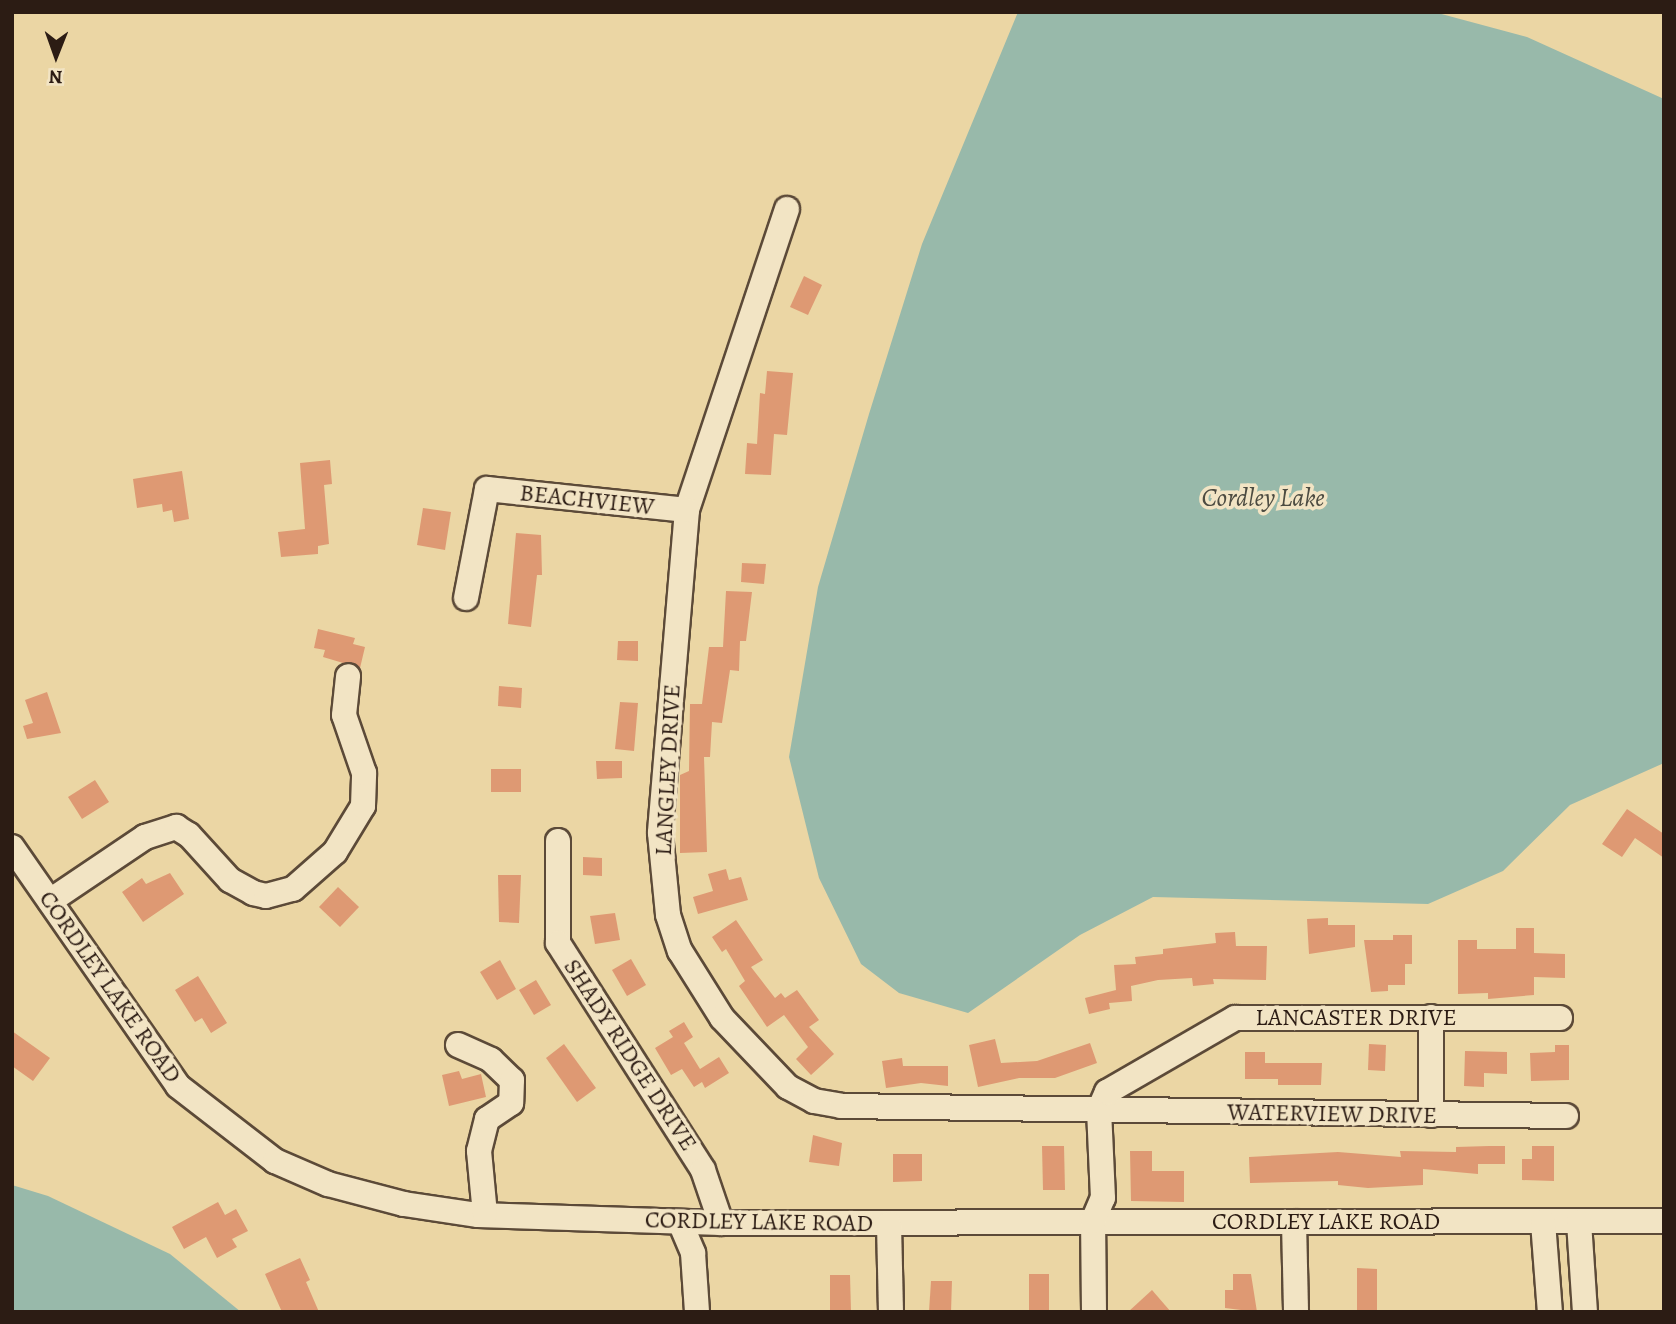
<!DOCTYPE html>
<style>
body{margin:0}
#map{position:relative;width:1676px;height:1324px;overflow:hidden;background:#ebd6a4;font-family:Alegreya,serif}
div>[style]{position:absolute}
[style*='--x']{left:calc(var(--x)*1px);top:calc(var(--y)*1px);width:calc(var(--w)*1px);rotate:calc(var(--a)*1deg)}
.water>*{inset:0;background:#98b9aa}
.building>*{inset:0;background:#de9973}
.roads{filter:drop-shadow(2px 0 #5c4a38) drop-shadow(-2px 0 #5c4a38) drop-shadow(0 2px #5c4a38) drop-shadow(0 -2px #5c4a38)}
.minor>*{height:24px;margin:-12px;padding:0 12px;transform-origin:12px;border-radius:12px;background:#f2e4c4}
span{translate:-50% -50%;white-space:nowrap;text-align:center;line-height:1.15;-webkit-text-stroke:7px #f2e4c4;paint-order:stroke}
.street-label{font-size:24px;color:#2c1c14}
.water-label{font-size:26px;color:#4c4b41;font-style:italic}
.frame{position:absolute;inset:0;border:14px solid #2c1c14;pointer-events:none}
.north{position:absolute;left:21px;top:21px;width:70px;height:70px;-webkit-text-stroke:5px #f2e4c4;paint-order:stroke;rotate:181deg;font-size:19px;font-weight:700;line-height:28px;text-align:center;color:#2c1c14}
.north::after{content:'';display:block;margin:auto;width:24px;height:32px;background:#2c1c14;clip-path:polygon(50% 0,100% 100%,50% 72%,0 100%)}
</style>
<div id="map">
<div class="water">
<i style="clip-path:polygon(1018px 12px,1434px 12px,1527px 37px,1664px 99px,1664px 763px,1570px 805px,1503px 871px,1428px 904px,1153px 897px,1080px 935px,968px 1013px,899px 993px,861px 964px,819px 878px,789px 757px,818px 587px,869px 414px,922px 244px)"></i>
<i style="clip-path:polygon(12px 1185px,48px 1196px,170px 1254px,241px 1312px,12px 1312px)"></i>
</div>
<div class="building">
<i style="clip-path:polygon(804px 276px,822px 285px,808px 315px,790px 307px)"></i>
<i style="clip-path:polygon(767px 371px,793px 373px,787px 435px,774px 434px,771px 475px,745px 474px,747px 443px,757px 444px,760px 393px,765px 394px)"></i>
<i style="clip-path:polygon(330px 460px,332px 484px,324px 485px,329px 544px,318px 546px,318px 554px,281px 557px,278px 532px,305px 529px,300px 463px)"></i>
<i style="clip-path:polygon(182px 471px,189px 519px,174px 522px,172px 510px,163px 512px,162px 504px,137px 508px,133px 479px)"></i>
<i style="clip-path:polygon(423px 508px,451px 512px,445px 550px,417px 545px)"></i>
<i style="clip-path:polygon(516px 533px,541px 535px,542px 575px,537px 575px,531px 627px,508px 624px)"></i>
<i style="clip-path:polygon(742px 563px,766px 564px,764px 584px,741px 582px)"></i>
<i style="clip-path:polygon(726px 591px,752px 592px,746px 641px,740px 641px,739px 671px,730px 670px,722px 723px,712px 722px,710px 757px,704px 757px,707px 852px,680px 853px,680px 775px,689px 771px,690px 704px,702px 704px,709px 647px,723px 647px)"></i>
<i style="clip-path:polygon(318px 629px,355px 638px,353px 644px,365px 647px,360px 668px,323px 657px,325px 650px,314px 648px)"></i>
<i style="clip-path:polygon(618px 641px,638px 641px,638px 661px,617px 660px)"></i>
<i style="clip-path:polygon(499px 686px,522px 688px,521px 708px,498px 706px)"></i>
<i style="clip-path:polygon(47px 692px,61px 733px,27px 739px,23px 726px,33px 723px,25px 700px)"></i>
<i style="clip-path:polygon(620px 702px,638px 703px,634px 751px,615px 749px)"></i>
<i style="clip-path:polygon(596px 761px,622px 761px,622px 778px,597px 779px)"></i>
<i style="clip-path:polygon(491px 769px,521px 769px,521px 792px,491px 792px)"></i>
<i style="clip-path:polygon(95px 780px,109px 802px,82px 819px,68px 797px)"></i>
<i style="clip-path:polygon(1627px 809px,1664px 834px,1664px 858px,1635px 838px,1622px 857px,1602px 844px)"></i>
<i style="clip-path:polygon(583px 857px,602px 858px,602px 876px,583px 875px)"></i>
<i style="clip-path:polygon(726px 869px,729px 880px,741px 877px,748px 900px,698px 914px,693px 897px,713px 891px,708px 874px)"></i>
<i style="clip-path:polygon(170px 873px,184px 894px,143px 922px,122px 892px,142px 878px,146px 884px)"></i>
<i style="clip-path:polygon(498px 875px,521px 875px,519px 923px,499px 922px)"></i>
<i style="clip-path:polygon(338px 887px,359px 907px,340px 927px,319px 907px)"></i>
<i style="clip-path:polygon(615px 913px,620px 940px,595px 944px,590px 916px)"></i>
<i style="clip-path:polygon(1328px 918px,1328px 925px,1355px 925px,1355px 947px,1309px 954px,1307px 919px)"></i>
<i style="clip-path:polygon(736px 920px,763px 960px,751px 967px,775px 998px,781px 993px,785px 998px,797px 990px,819px 1020px,809px 1027px,834px 1054px,811px 1075px,796px 1059px,808px 1047px,784px 1015px,767px 1027px,739px 986px,745px 981px,726px 949px,722px 952px,712px 937px)"></i>
<i style="clip-path:polygon(1516px 928px,1534px 928px,1534px 953px,1565px 954px,1565px 978px,1534px 977px,1534px 995px,1488px 999px,1488px 993px,1458px 994px,1458px 940px,1477px 940px,1477px 949px,1516px 949px)"></i>
<i style="clip-path:polygon(1235px 932px,1236px 946px,1267px 946px,1266px 980px,1213px 979px,1214px 984px,1193px 986px,1192px 978px,1158px 980px,1131px 986px,1132px 1001px,1109px 1003px,1110px 1009px,1089px 1014px,1085px 998px,1116px 990px,1114px 965px,1136px 964px,1135px 957px,1163px 954px,1163px 949px,1216px 943px,1215px 933px)"></i>
<i style="clip-path:polygon(1393px 935px,1412px 935px,1412px 964px,1405px 964px,1405px 985px,1388px 985px,1388px 991px,1371px 992px,1364px 940px,1393px 940px)"></i>
<i style="clip-path:polygon(631px 959px,646px 985px,627px 996px,612px 970px)"></i>
<i style="clip-path:polygon(500px 960px,516px 989px,497px 1000px,480px 972px)"></i>
<i style="clip-path:polygon(198px 976px,227px 1023px,211px 1033px,202px 1018px,195px 1022px,175px 990px)"></i>
<i style="clip-path:polygon(536px 980px,551px 1005px,534px 1015px,519px 990px)"></i>
<i style="clip-path:polygon(684px 1022px,693px 1037px,684px 1043px,700px 1069px,719px 1057px,729px 1073px,705px 1088px,702px 1082px,694px 1087px,682px 1069px,671px 1075px,655px 1048px,673px 1037px,669px 1031px)"></i>
<i style="clip-path:polygon(12px 1031px,50px 1058px,33px 1081px,12px 1066px)"></i>
<i style="clip-path:polygon(995px 1039px,1001px 1063px,1037px 1061px,1090px 1043px,1097px 1063px,1055px 1078px,1019px 1078px,978px 1087px,969px 1045px)"></i>
<i style="clip-path:polygon(564px 1044px,596px 1088px,577px 1102px,546px 1058px)"></i>
<i style="clip-path:polygon(1369px 1044px,1386px 1045px,1385px 1071px,1368px 1070px)"></i>
<i style="clip-path:polygon(1555px 1045px,1569px 1045px,1569px 1080px,1531px 1081px,1530px 1053px,1555px 1052px)"></i>
<i style="clip-path:polygon(1465px 1051px,1507px 1052px,1507px 1074px,1484px 1073px,1484px 1087px,1464px 1086px)"></i>
<i style="clip-path:polygon(1245px 1052px,1265px 1052px,1265px 1063px,1322px 1063px,1321px 1085px,1278px 1085px,1278px 1079px,1245px 1079px)"></i>
<i style="clip-path:polygon(902px 1058px,903px 1066px,948px 1066px,948px 1086px,921px 1083px,886px 1088px,882px 1061px)"></i>
<i style="clip-path:polygon(459px 1071px,462px 1079px,481px 1074px,486px 1097px,449px 1106px,442px 1075px)"></i>
<i style="clip-path:polygon(813px 1135px,842px 1143px,839px 1166px,809px 1162px)"></i>
<i style="clip-path:polygon(1042px 1146px,1064px 1146px,1065px 1190px,1043px 1190px)"></i>
<i style="clip-path:polygon(1489px 1146px,1505px 1146px,1505px 1164px,1478px 1164px,1478px 1174px,1423px 1169px,1423px 1185px,1368px 1188px,1338px 1185px,1338px 1181px,1250px 1183px,1249px 1157px,1338px 1152px,1401px 1157px,1400px 1151px,1456px 1152px,1456px 1147px)"></i>
<i style="clip-path:polygon(1532px 1146px,1554px 1146px,1554px 1181px,1522px 1180px,1522px 1159px,1532px 1159px)"></i>
<i style="clip-path:polygon(1130px 1151px,1152px 1151px,1152px 1171px,1184px 1171px,1184px 1202px,1131px 1201px)"></i>
<i style="clip-path:polygon(893px 1154px,922px 1154px,922px 1181px,893px 1182px)"></i>
<i style="clip-path:polygon(218px 1202px,225px 1215px,236px 1209px,248px 1231px,232px 1239px,237px 1247px,217px 1258px,206px 1237px,184px 1249px,172px 1227px)"></i>
<i style="clip-path:polygon(300px 1258px,310px 1280px,306px 1282px,319px 1312px,282px 1312px,265px 1274px)"></i>
<i style="clip-path:polygon(1357px 1268px,1377px 1269px,1377px 1312px,1357px 1312px)"></i>
<i style="clip-path:polygon(1029px 1274px,1049px 1274px,1049px 1312px,1029px 1312px)"></i>
<i style="clip-path:polygon(1233px 1274px,1251px 1274px,1257px 1312px,1225px 1308px,1225px 1290px,1233px 1290px)"></i>
<i style="clip-path:polygon(830px 1275px,850px 1275px,851px 1312px,830px 1312px)"></i>
<i style="clip-path:polygon(931px 1281px,952px 1281px,951px 1312px,929px 1312px)"></i>
<i style="clip-path:polygon(1152px 1290px,1171px 1312px,1128px 1312px)"></i>
</div>
<div class="roads">
<div class="minor">
<i style="--x:787;--y:209;--w:317;--a:108.4"></i>
<i style="--x:687;--y:510;--w:324;--a:94.8"></i>
<i style="--x:660;--y:833;--w:82;--a:84.4"></i>
<i style="--x:668;--y:915;--w:38;--a:72"></i>
<i style="--x:680;--y:951;--w:79;--a:57.9"></i>
<i style="--x:722;--y:1018;--w:95;--a:46.3"></i>
<i style="--x:788;--y:1087;--w:30;--a:28"></i>
<i style="--x:814;--y:1101;--w:27;--a:10"></i>
<i style="--x:841;--y:1106;--w:725;--a:0.79"></i>
<i style="--x:466;--y:598;--w:111;--a:-79.1"></i>
<i style="--x:487;--y:489;--w:201;--a:6"></i>
<i style="--x:558;--y:841;--w:102;--a:90"></i>
<i style="--x:558;--y:943;--w:269;--a:57.4"></i>
<i style="--x:703;--y:1170;--w:56;--a:71.2"></i>
<i style="--x:12;--y:847;--w:291;--a:55.2"></i>
<i style="--x:178;--y:1086;--w:123;--a:37.7"></i>
<i style="--x:275;--y:1161;--w:58;--a:23.5"></i>
<i style="--x:328;--y:1184;--w:79;--a:14.7"></i>
<i style="--x:404;--y:1204;--w:75;--a:8.5"></i>
<i style="--x:478;--y:1215;--w:243;--a:1.9"></i>
<i style="--x:721;--y:1223;--w:943;--a:-0.12"></i>
<i style="--x:50;--y:901;--w:115;--a:-34"></i>
<i style="--x:145;--y:837;--w:33;--a:-18"></i>
<i style="--x:176;--y:827;--w:15;--a:32"></i>
<i style="--x:189;--y:835;--w:61;--a:47.7"></i>
<i style="--x:230;--y:880;--w:26;--a:29"></i>
<i style="--x:253;--y:893;--w:13;--a:13"></i>
<i style="--x:266;--y:896;--w:28;--a:-15"></i>
<i style="--x:293;--y:889;--w:56;--a:-41.4"></i>
<i style="--x:335;--y:852;--w:54;--a:-58.7"></i>
<i style="--x:363;--y:806;--w:33;--a:-88"></i>
<i style="--x:364;--y:773;--w:61;--a:-109"></i>
<i style="--x:344;--y:715;--w:39;--a:-84"></i>
<i style="--x:1431;--y:1017;--w:98;--a:90"></i>
<i style="--x:458;--y:1045;--w:36;--a:24"></i>
<i style="--x:491;--y:1060;--w:29;--a:44"></i>
<i style="--x:512;--y:1080;--w:23;--a:92"></i>
<i style="--x:511;--y:1103;--w:29;--a:146"></i>
<i style="--x:487;--y:1119;--w:33;--a:104"></i>
<i style="--x:479;--y:1151;--w:64;--a:84.6"></i>
<i style="--x:680;--y:1222;--w:34;--a:67"></i>
<i style="--x:693;--y:1253;--w:59;--a:86.1"></i>
<i style="--x:1294;--y:1222;--w:90;--a:88.7"></i>
<i style="--x:1543;--y:1222;--w:90;--a:85.6"></i>
<i style="--x:1579;--y:1222;--w:90;--a:86.2"></i>
<i style="--x:889;--y:1224;--w:88;--a:88.7"></i>
<i style="--x:1094;--y:1312;--w:91;--a:-90.6"></i>
<i style="--x:1093;--y:1221;--w:25;--a:-67"></i>
<i style="--x:1103;--y:1198;--w:88;--a:-92.6"></i>
<i style="--x:1099;--y:1110;--w:20;--a:-66"></i>
<i style="--x:1107;--y:1092;--w:148;--a:-30"></i>
<i style="--x:1235;--y:1018;--w:325;--a:0"></i>
</div>
</div>
<div class="street-label">
<span style="left:587px;top:500px;rotate:6deg">BEACHVIEW</span>
<span style="left:668px;top:770px;rotate:-87deg">LANGLEY DRIVE</span>
<span style="left:110px;top:987px;rotate:55deg">CORDLEY LAKE ROAD</span>
<span style="left:1356px;top:1018px">LANCASTER DRIVE</span>
<span style="left:630px;top:1055px;rotate:57deg">SHADY RIDGE DRIVE</span>
<span style="left:1332px;top:1114px;rotate:1deg">WATERVIEW DRIVE</span>
<span style="left:759px;top:1222px;rotate:1deg">CORDLEY LAKE ROAD</span>
<span style="left:1326px;top:1222px">CORDLEY LAKE ROAD</span>
</div>
<div class="water-label">
<span style="left:1263px;top:498px">Cordley Lake</span>
</div>
<div class="frame"></div>
<div class="north">N</div>
</div>
